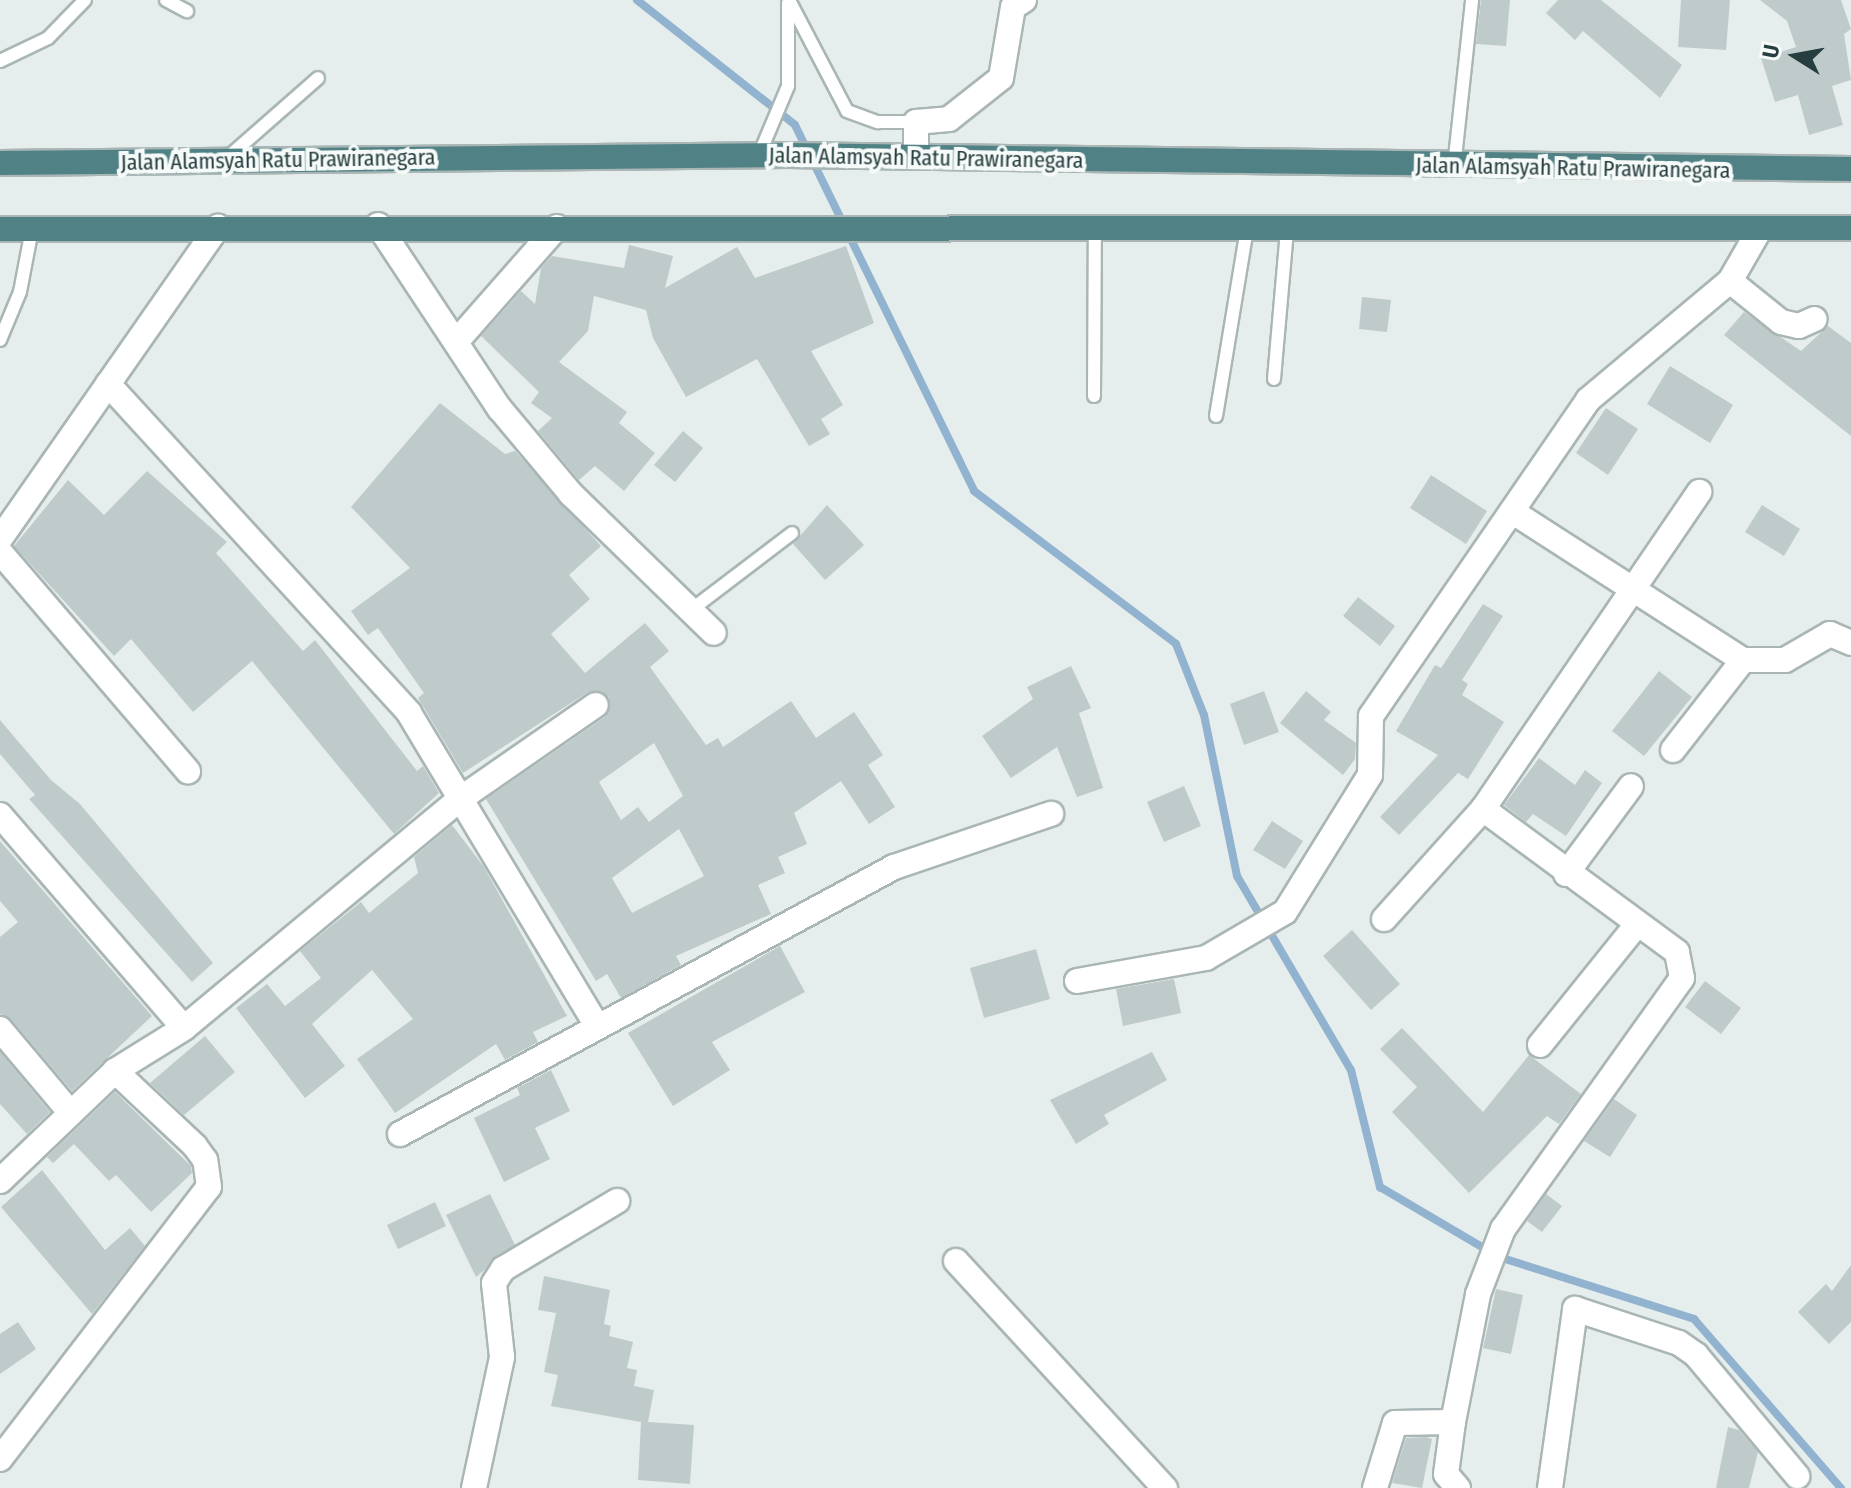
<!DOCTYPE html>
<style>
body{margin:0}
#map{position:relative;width:1851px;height:1488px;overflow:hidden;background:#e6eeed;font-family:"Fira Sans Condensed",sans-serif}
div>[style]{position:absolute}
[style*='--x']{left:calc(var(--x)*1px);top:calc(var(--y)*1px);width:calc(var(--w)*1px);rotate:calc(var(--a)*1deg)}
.stream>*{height:8px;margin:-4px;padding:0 4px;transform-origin:4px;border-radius:4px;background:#92b3cf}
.building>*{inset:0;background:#becbca}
.roads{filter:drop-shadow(2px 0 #a9b6b5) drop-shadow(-2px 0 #a9b6b5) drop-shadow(0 2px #a9b6b5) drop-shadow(0 -2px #a9b6b5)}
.service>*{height:12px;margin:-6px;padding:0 6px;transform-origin:6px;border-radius:6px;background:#fff}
.minor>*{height:24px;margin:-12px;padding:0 12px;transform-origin:12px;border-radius:12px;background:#fff}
.trunk>*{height:24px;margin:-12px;padding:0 12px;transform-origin:12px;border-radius:12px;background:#508185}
span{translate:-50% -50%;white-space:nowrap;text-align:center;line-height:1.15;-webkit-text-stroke:8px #f6faf9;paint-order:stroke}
.street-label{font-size:22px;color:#263e3f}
.north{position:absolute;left:1755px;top:16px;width:80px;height:80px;-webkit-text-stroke:6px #f6faf9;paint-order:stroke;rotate:281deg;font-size:22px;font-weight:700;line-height:32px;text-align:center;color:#263e3f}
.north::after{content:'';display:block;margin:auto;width:28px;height:36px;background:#263e3f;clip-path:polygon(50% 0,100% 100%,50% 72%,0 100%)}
</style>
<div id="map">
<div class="stream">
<i style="--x:637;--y:0;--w:201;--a:38.3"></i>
<i style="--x:795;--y:125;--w:407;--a:63.9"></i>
<i style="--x:974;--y:491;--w:253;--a:37.1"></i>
<i style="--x:1176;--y:644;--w:76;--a:68.5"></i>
<i style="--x:1204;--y:715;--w:164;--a:78.4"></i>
<i style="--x:1237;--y:876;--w:225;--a:59.6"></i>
<i style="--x:1351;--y:1070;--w:121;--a:76.1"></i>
<i style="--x:1380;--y:1187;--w:138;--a:30.5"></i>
<i style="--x:1499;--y:1257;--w:205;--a:17.6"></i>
<i style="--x:1694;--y:1319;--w:224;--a:49"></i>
</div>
<div class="building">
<i style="clip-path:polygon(1481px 0,1510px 0,1506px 46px,1476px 44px)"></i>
<i style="clip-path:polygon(1558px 0,1601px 0,1682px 65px,1660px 98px,1583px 31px,1575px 40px,1546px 13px)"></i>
<i style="clip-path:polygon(1681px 0,1730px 0,1726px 50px,1678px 47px)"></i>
<i style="clip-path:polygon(1760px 0,1841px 0,1851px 29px,1844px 34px,1851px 80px,1832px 86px,1843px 125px,1809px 135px,1798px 95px,1775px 102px,1761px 58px,1796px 47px,1787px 21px)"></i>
<i style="clip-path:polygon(629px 245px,673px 256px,665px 288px,737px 247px,755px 278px,846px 246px,874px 323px,811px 351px,843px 405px,821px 419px,830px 434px,809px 446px,757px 359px,686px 397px,653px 338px,646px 310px,594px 296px,588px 331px,559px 362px,627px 412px,619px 423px,655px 453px,624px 491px,595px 466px,579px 480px,538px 431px,552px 418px,531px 403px,539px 392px,481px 336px,521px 291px,535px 304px,541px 268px,552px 256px,624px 268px)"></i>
<i style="clip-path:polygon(1362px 297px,1391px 300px,1387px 332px,1359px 329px)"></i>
<i style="clip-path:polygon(1744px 312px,1801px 351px,1828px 326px,1851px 343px,1851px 436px,1724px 335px)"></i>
<i style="clip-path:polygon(1670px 366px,1733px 405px,1710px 443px,1647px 404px)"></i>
<i style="clip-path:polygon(evenodd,440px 403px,505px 454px,515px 451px,601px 546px,569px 575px,590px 599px,551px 634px,585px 673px,645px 623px,669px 651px,650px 667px,706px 745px,718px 738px,723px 747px,791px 701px,816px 738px,854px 712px,883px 755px,868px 765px,895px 807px,869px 824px,841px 781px,794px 813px,807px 844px,778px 857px,785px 873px,758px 885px,771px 914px,676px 956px,681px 965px,621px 998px,607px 974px,596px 981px,486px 799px,605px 717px,609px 697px,588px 692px,463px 773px,418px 698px,424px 693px,378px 628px,368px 635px,351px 611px,410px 568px,351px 507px,440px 403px,654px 743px,683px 796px,649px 822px,638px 807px,621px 820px,599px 782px,654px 743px,440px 403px,679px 829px,704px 876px,632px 913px,612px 878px,679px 829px)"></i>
<i style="clip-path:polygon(1606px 408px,1638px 429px,1608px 475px,1576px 453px)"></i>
<i style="clip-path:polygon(683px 431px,703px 448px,675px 482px,654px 465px)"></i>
<i style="clip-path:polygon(147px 471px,227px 542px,216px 553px,303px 651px,315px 640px,417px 771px,423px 766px,439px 793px,394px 834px,252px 661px,193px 712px,131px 639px,114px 656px,14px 546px,68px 480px,104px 515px)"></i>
<i style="clip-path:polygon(1431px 475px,1487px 511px,1466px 544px,1410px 508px)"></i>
<i style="clip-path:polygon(827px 505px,864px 545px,825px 580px,793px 544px)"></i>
<i style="clip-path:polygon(1762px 505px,1800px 529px,1784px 556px,1745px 532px)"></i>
<i style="clip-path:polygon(1358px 597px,1395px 626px,1380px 646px,1343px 616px)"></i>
<i style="clip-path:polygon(1483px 604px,1503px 616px,1462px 680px,1468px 684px,1462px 695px,1504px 722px,1468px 779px,1458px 773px,1399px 835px,1380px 817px,1438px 755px,1396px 731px,1435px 665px,1441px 668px)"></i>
<i style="clip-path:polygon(1071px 666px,1091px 708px,1079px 713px,1103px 788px,1077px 797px,1057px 747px,1011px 778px,982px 736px,1033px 699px,1027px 687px)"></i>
<i style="clip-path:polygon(1659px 671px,1692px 697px,1644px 756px,1612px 731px)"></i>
<i style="clip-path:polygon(1264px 691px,1279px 732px,1244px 745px,1230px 704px)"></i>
<i style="clip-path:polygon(1306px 691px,1331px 712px,1324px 720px,1356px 743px,1355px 759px,1343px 775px,1280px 723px)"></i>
<i style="clip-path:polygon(0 720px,51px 780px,80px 804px,213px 963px,192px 982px,29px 799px,35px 795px,0 754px)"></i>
<i style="clip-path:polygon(1539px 758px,1575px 785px,1585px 770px,1602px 783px,1566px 836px,1533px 814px,1526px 822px,1504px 805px)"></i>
<i style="clip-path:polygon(1184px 786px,1201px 826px,1164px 842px,1147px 802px)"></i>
<i style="clip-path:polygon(1272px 821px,1303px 841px,1285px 869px,1253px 850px)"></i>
<i style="clip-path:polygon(452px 825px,484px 867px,567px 1016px,533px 1032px,538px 1042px,505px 1060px,496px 1044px,395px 1113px,357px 1059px,413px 1019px,372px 970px,312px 1024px,345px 1066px,305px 1098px,236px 1008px,267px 984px,285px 1006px,321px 978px,300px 951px,361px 902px,369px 913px,418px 873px,414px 857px)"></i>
<i style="clip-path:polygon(0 841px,152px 1016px,72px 1091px,11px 1019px,0 1014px,0 937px,18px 922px,0 901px)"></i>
<i style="clip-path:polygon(1352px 930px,1400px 984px,1371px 1010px,1323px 956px)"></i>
<i style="clip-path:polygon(780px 946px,805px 992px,712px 1042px,730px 1070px,673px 1106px,628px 1033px)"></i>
<i style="clip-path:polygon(1036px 949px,1050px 999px,984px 1018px,970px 968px)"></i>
<i style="clip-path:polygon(1174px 979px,1181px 1013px,1123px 1026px,1116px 989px)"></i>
<i style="clip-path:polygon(1705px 981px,1741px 1008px,1721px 1034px,1685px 1007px)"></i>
<i style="clip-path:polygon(1402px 1028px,1483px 1112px,1529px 1055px,1581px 1094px,1559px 1124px,1547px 1116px,1469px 1193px,1392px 1112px,1417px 1087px,1380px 1049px)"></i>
<i style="clip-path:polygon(205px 1036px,235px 1072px,184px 1115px,150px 1083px)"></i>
<i style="clip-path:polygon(0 1052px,50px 1112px,27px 1134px,0 1104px)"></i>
<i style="clip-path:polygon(1152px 1052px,1167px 1080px,1104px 1115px,1109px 1124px,1076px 1144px,1050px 1100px)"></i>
<i style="clip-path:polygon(551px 1070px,570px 1111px,535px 1128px,550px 1159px,504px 1182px,474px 1118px,520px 1095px,517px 1088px)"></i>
<i style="clip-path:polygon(115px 1092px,191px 1166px,192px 1173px,151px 1212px,116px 1175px,109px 1181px,74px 1144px,53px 1163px,47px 1157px)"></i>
<i style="clip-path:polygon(1614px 1099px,1637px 1115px,1610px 1157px,1584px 1141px)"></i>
<i style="clip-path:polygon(42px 1170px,105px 1250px,130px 1228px,145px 1246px,92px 1314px,1px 1207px)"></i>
<i style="clip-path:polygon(490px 1194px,515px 1245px,476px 1277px,446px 1215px)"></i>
<i style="clip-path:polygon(1546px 1194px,1562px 1206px,1542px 1232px,1527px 1221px)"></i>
<i style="clip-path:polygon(435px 1202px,446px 1226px,398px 1249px,387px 1225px)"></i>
<i style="clip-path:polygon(1851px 1265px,1851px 1322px,1829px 1344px,1798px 1312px,1826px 1284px,1832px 1291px)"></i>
<i style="clip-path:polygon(544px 1276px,610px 1290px,604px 1324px,611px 1326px,609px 1336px,633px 1342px,627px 1368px,637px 1370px,634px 1386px,654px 1390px,648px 1422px,694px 1425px,690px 1484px,638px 1480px,641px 1422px,551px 1406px,558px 1375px,544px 1372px,556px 1313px,538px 1310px)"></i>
<i style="clip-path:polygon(1496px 1289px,1523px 1295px,1511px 1354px,1483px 1348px)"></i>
<i style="clip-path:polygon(18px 1322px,36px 1349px,0 1374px,0 1334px)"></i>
<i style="clip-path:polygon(1728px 1427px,1739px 1430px,1758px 1452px,1749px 1488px,1716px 1488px)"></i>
<i style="clip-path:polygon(1426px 1437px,1432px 1439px,1422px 1488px,1392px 1483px,1406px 1438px)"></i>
</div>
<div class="roads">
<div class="service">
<i style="--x:166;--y:0;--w:24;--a:28"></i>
<i style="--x:789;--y:0;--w:125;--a:62.4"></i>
<i style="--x:847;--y:111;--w:33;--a:20"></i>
<i style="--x:878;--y:122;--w:38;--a:0"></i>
<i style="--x:0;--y:61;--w:53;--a:-25.6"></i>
<i style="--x:48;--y:38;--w:53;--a:-45.8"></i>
<i style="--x:759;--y:155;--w:75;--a:-67.2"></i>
<i style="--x:788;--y:86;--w:83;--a:-90"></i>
<i style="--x:227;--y:158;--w:121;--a:-41.3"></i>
<i style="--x:1454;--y:167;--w:168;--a:-83.8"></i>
<i style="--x:0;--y:340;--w:52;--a:-67.4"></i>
<i style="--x:20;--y:292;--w:64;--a:-79.2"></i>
<i style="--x:1274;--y:379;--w:150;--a:-85"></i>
<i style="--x:1094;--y:396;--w:166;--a:-89.7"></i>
<i style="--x:1216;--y:416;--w:190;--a:-80.6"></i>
<i style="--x:691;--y:610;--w:127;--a:-37.3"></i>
</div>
<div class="minor">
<i style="--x:916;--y:157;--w:35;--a:-90"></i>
<i style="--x:916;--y:122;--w:33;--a:-5"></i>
<i style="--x:949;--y:119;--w:66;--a:-38.3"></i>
<i style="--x:1001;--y:78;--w:72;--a:-80.4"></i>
<i style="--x:1013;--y:7;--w:13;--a:-32"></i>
<i style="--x:378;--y:225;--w:221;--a:56.5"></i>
<i style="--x:500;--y:409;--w:111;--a:50.1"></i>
<i style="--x:571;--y:494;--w:199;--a:44.2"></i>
<i style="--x:1730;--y:281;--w:65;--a:38.8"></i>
<i style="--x:1781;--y:322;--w:18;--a:13"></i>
<i style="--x:1799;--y:326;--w:17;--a:-24"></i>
<i style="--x:456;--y:342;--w:153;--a:-48.7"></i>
<i style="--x:108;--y:384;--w:446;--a:47.5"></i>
<i style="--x:409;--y:713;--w:366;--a:59"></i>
<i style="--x:1513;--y:512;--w:274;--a:32.8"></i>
<i style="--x:1743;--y:660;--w:42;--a:0"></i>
<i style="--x:1785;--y:660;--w:52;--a:-30"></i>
<i style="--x:1830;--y:634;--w:23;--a:23"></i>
<i style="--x:0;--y:539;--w:381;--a:-55.1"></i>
<i style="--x:0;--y:552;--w:289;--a:49.4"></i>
<i style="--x:1673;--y:750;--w:114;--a:-52.1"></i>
<i style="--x:0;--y:815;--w:281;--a:49.2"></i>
<i style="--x:184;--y:1028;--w:359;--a:-39.7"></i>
<i style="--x:460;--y:799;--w:165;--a:-34.7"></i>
<i style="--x:1566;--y:874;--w:109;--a:-53.5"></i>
<i style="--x:1384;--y:919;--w:148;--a:-48"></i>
<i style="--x:1077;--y:981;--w:131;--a:-10.1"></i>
<i style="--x:1206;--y:958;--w:91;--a:-30.2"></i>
<i style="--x:1285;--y:912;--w:161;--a:-58.2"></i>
<i style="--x:1370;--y:775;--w:59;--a:-89"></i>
<i style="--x:1371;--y:716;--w:383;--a:-55.5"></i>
<i style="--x:1588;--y:400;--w:185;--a:-40"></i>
<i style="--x:1730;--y:281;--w:60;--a:-60"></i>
<i style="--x:0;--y:1029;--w:109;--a:49.9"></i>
<i style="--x:1540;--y:1045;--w:156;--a:-51.2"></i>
<i style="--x:400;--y:1134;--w:562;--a:-28.39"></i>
<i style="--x:894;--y:867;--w:166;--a:-18.7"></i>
<i style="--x:0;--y:1181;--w:159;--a:-43.7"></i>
<i style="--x:115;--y:1071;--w:81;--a:-31.9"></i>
<i style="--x:956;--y:1261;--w:309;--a:47.4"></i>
<i style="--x:0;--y:1459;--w:343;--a:-52.5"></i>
<i style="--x:209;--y:1187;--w:27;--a:-98"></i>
<i style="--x:205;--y:1160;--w:17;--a:-126"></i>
<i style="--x:195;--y:1146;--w:110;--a:-136.8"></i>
<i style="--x:474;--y:1488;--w:134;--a:-77.9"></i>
<i style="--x:502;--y:1357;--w:74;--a:-96.2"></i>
<i style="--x:494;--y:1283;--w:17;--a:-57"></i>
<i style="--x:503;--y:1269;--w:133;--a:-30.8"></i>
<i style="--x:1375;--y:1488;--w:68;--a:-72.9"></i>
<i style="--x:1395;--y:1423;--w:58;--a:-1"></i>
<i style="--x:1458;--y:1488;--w:18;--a:-131"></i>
<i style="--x:1446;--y:1474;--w:52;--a:-82.3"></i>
<i style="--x:1453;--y:1422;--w:130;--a:-78.9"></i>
<i style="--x:1478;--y:1294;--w:70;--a:-69"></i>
<i style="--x:1503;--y:1229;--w:308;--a:-54.5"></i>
<i style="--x:1682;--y:978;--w:26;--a:-101"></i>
<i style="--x:1677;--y:952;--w:241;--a:-143.6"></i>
<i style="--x:1483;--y:809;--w:384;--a:-55.7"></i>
<i style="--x:1550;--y:1488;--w:181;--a:-82"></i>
<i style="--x:1575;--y:1309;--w:109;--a:18.1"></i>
<i style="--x:1679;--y:1343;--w:21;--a:35"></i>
<i style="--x:1696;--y:1355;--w:158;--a:50.1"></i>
</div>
<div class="trunk">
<i style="--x:0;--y:163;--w:787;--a:-0.58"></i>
<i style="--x:787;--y:155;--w:1064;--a:0.75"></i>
<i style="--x:0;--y:229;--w:1851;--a:-0.03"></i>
</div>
</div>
<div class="street-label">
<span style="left:926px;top:158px;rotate:1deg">Jalan Alamsyah Ratu Prawiranegara</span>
<span style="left:278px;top:160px;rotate:-1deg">Jalan Alamsyah Ratu Prawiranegara</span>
<span style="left:1573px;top:168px;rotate:1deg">Jalan Alamsyah Ratu Prawiranegara</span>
</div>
<div class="north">U</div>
</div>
